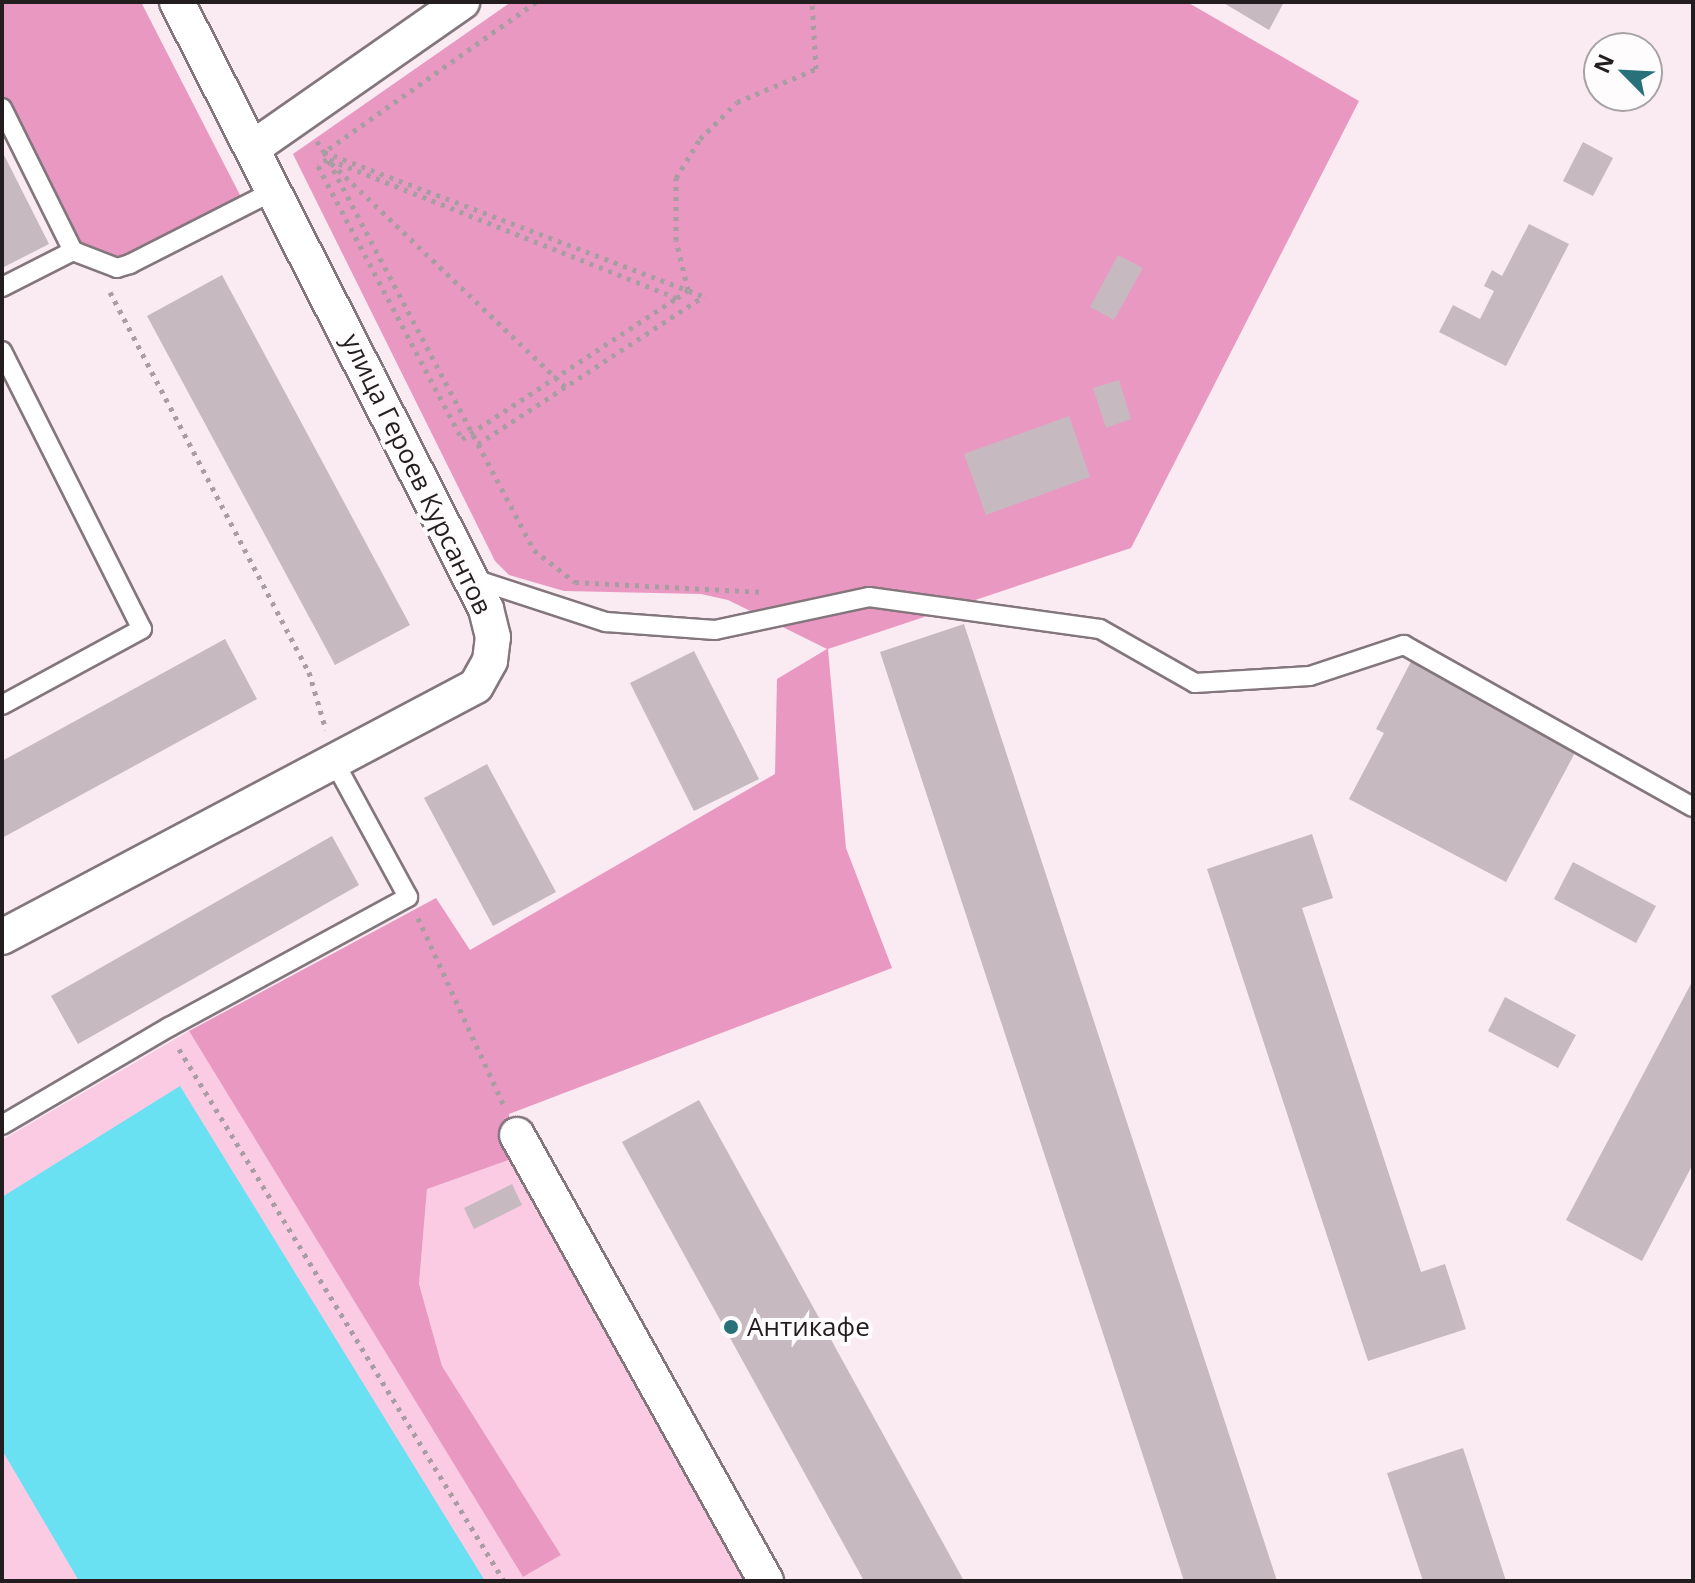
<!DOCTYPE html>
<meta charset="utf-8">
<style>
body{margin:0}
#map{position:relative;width:1695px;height:1583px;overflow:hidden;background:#f9ebf1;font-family:"Open Sans",sans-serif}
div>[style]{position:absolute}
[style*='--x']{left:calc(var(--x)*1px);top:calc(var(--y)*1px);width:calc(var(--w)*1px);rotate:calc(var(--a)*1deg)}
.green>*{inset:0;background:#fbcbe3}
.forest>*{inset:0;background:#e998c2}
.water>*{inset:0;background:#69e1f3}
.building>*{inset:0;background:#c7b9c0}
.path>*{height:5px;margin-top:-2.5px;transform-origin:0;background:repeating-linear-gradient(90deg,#a89da2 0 4px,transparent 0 10px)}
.roads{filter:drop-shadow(2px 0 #83767c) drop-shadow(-2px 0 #83767c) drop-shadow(0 2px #83767c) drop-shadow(0 -2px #83767c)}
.lane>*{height:18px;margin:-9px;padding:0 9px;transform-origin:9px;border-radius:9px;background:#fff}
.street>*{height:34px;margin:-17px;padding:0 17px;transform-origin:17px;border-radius:17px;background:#fff}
.dots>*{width:22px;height:22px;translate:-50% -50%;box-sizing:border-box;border:4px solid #fffcfd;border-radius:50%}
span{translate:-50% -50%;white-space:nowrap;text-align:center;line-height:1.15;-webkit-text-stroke:8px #fffcfd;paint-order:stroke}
.street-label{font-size:26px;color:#231d20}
.poi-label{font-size:26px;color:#231d20}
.left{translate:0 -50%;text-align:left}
.frame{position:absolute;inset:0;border:4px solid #231d20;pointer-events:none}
.north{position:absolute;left:1583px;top:32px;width:80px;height:80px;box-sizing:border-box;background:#fffcfd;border:2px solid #a7a3a5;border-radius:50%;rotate:294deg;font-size:22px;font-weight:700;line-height:32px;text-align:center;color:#231d20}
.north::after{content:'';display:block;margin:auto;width:28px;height:36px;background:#28717b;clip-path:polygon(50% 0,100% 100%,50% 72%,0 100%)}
</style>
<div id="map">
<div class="green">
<i style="clip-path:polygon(189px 1031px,523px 1577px,561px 1555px,442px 1366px,419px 1284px,427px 1188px,523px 1155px,749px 1576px,740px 1581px,2px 1581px,2px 1140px)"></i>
</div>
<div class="forest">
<i style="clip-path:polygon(2px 2px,141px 2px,242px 199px,127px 258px,115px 261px,77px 247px,2px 94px)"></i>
<i style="clip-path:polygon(511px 2px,1187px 2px,1359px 101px,1131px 548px,828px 649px,846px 848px,892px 968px,509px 1114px,511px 1137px,523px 1155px,427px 1189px,419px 1284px,442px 1366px,561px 1555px,523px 1577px,189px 1031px,436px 898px,470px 950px,775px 774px,777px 679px,827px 649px,728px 600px,701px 594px,564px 591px,509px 575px,495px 561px,293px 154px)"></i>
</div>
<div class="water">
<i style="clip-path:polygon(180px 1086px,485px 1581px,79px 1581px,2px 1450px,2px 1197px)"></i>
</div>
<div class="building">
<i style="clip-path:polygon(1222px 2px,1284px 2px,1269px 30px)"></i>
<i style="clip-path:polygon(1583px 142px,1613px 158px,1593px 196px,1563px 181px)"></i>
<i style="clip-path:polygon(2px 151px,49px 244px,2px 268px)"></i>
<i style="clip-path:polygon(1529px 224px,1569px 244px,1506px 366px,1439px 332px,1453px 305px,1480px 319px,1494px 291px,1484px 286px,1492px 270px,1502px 276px)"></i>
<i style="clip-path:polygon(1118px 255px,1143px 268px,1114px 320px,1090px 307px)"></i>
<i style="clip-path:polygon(222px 275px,410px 625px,335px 665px,147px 316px)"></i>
<i style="clip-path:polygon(1119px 380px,1131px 419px,1106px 428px,1093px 388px)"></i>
<i style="clip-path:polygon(1069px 416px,1090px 477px,986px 515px,964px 454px)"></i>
<i style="clip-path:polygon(964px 624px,1277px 1581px,1184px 1581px,880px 652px)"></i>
<i style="clip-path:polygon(225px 639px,257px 699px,2px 838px,2px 761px)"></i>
<i style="clip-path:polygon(1417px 650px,1577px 749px,1506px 882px,1349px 799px,1384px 733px,1376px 729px)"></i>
<i style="clip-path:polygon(694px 651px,759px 779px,694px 811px,630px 683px)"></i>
<i style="clip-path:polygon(487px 764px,556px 892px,493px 926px,424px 798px)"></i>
<i style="clip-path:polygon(1312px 834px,1333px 898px,1302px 908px,1421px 1272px,1445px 1264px,1466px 1329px,1368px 1361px,1207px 869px)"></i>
<i style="clip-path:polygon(332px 836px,359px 885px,78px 1044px,51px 996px)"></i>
<i style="clip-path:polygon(1573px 862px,1656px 906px,1636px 943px,1554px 899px)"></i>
<i style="clip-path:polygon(1693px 980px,1693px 1164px,1642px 1261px,1566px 1220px)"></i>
<i style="clip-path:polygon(1505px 997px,1576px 1035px,1558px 1068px,1488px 1031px)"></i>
<i style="clip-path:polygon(699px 1100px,964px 1581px,864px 1581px,622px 1142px)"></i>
<i style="clip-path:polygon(512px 1184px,522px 1205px,474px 1229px,464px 1208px)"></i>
<i style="clip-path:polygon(1463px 1448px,1506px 1581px,1423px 1581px,1387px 1473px)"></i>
</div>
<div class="path">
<i style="--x:536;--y:2;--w:260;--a:144.7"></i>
<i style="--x:324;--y:152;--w:330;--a:62.2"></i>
<i style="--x:478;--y:444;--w:270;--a:-33.2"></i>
<i style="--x:317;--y:141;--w:13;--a:58"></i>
<i style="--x:324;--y:152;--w:405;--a:20.8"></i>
<i style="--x:331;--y:163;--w:324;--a:43.7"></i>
<i style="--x:110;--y:292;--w:429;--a:62.4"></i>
<i style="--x:309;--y:672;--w:60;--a:73.7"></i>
<i style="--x:677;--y:298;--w:377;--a:-158.3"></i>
<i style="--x:327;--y:159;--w:11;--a:142"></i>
<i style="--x:318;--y:166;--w:309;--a:62.2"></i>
<i style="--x:462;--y:439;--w:257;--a:-33.3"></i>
<i style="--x:677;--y:298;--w:14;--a:-36"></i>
<i style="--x:688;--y:290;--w:51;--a:-103.5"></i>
<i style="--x:676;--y:240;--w:62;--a:-90"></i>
<i style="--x:676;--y:178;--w:46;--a:-58.4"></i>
<i style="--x:700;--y:139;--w:52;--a:-45"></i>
<i style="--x:737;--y:102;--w:86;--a:-22.7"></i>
<i style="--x:816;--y:69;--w:67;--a:-93.4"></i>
<i style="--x:478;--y:444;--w:120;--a:62.2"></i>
<i style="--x:534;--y:550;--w:52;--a:38"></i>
<i style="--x:575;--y:582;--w:190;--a:3"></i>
<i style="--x:418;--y:918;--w:209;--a:65.4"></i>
<i style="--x:179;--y:1049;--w:623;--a:58.58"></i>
</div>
<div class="roads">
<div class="lane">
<i style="--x:2;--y:108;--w:160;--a:63.6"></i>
<i style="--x:73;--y:251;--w:80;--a:153.1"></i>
<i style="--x:73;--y:251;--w:47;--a:21.1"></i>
<i style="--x:117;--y:268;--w:14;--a:-17"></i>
<i style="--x:130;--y:264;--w:163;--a:-27"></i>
<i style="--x:2;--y:351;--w:311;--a:63.3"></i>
<i style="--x:142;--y:629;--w:159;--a:151.5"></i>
<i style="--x:471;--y:578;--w:142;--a:18.1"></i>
<i style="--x:606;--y:622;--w:109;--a:4.2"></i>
<i style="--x:715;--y:630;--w:157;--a:-12.1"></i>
<i style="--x:869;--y:597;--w:233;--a:7.9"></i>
<i style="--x:1100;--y:629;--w:109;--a:29.6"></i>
<i style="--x:1195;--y:683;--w:115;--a:-3.5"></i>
<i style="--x:1310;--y:676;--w:99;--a:-18.3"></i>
<i style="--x:1404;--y:645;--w:331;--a:29.3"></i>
<i style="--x:2;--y:1125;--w:194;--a:-30.4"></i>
<i style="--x:169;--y:1027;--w:272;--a:-28.5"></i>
<i style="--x:408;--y:897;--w:155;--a:-118.6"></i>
</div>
<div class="street">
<i style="--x:254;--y:147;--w:254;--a:-34.9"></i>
<i style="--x:2;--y:937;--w:536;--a:-27.9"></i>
<i style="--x:476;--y:686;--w:29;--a:-61"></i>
<i style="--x:490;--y:661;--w:24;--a:-83"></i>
<i style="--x:493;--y:637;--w:29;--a:-104"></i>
<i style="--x:486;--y:609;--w:681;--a:-116.98"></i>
<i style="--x:517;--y:1135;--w:511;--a:60.83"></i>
</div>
</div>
<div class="dots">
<i style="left:731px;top:1327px;background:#28717b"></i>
</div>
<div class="street-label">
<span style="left:417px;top:474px;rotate:64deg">улица Героев Курсантов</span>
</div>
<div class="poi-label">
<span class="left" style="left:747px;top:1327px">Антикафе</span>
</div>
<div class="frame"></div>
<div class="north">N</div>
</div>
